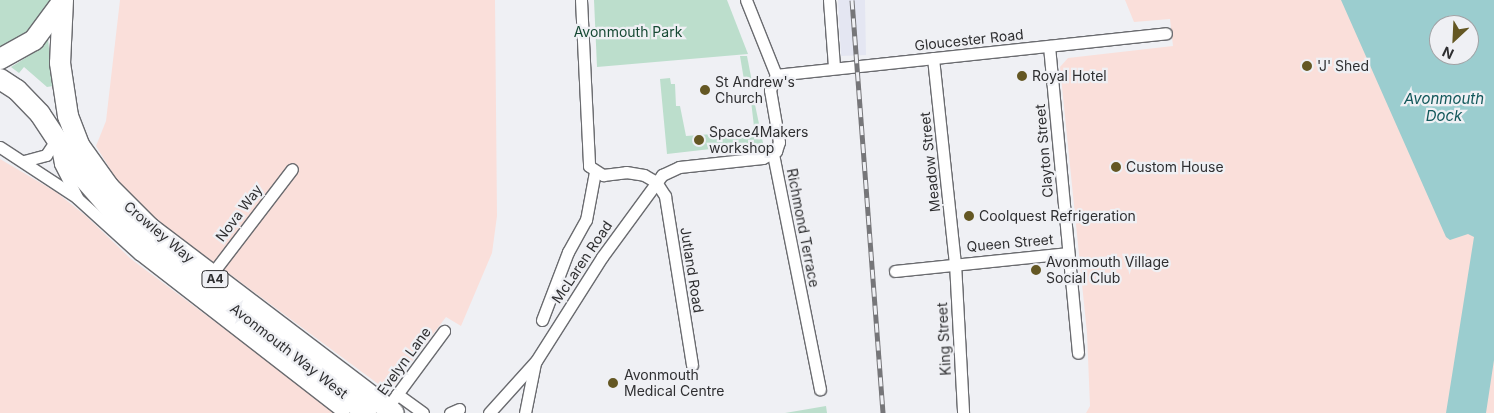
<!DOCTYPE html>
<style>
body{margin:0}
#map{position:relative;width:1494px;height:413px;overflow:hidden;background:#eff0f4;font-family:Inter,sans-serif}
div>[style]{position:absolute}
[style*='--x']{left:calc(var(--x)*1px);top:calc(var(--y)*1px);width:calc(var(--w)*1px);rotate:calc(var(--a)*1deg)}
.built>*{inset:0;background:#e4e6f2}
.industrial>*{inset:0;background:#fadfda}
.green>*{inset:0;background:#bcdecc}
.water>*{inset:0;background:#9bcdcf}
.roads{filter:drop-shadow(1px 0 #6a6b6f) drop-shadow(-1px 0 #6a6b6f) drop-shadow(0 1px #6a6b6f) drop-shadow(0 -1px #6a6b6f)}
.street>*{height:11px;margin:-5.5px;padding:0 5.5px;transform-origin:5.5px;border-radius:5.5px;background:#fff}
.highway>*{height:20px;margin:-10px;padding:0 10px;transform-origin:10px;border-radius:10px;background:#fff}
.rail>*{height:5px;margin-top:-2.5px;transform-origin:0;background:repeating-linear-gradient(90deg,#eff0f4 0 9px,#767679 0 18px);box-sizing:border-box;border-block:1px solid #767679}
.dots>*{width:14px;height:14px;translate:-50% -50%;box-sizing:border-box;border:2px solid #eff0f4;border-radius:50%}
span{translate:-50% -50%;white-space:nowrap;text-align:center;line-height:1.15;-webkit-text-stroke:4.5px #eff0f4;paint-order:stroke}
.shield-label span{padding:1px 4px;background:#eff0f4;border:1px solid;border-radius:4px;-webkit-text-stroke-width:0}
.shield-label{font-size:12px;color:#2f2f31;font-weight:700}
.park-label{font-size:14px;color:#164934}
.street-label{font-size:14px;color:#2f2f31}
.poi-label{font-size:14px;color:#2f2f31}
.left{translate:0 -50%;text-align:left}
.water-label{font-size:15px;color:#13585b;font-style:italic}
.north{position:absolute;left:1429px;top:15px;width:50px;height:50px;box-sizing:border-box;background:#eff0f4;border:1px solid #a2a3a6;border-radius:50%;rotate:205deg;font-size:14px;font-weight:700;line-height:20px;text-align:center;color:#2f2f31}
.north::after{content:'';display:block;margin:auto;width:18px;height:22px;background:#645723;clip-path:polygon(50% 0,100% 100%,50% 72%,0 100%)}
</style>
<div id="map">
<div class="built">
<i style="clip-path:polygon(838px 0,865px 0,866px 55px,841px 56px)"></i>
</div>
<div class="industrial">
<i style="clip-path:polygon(120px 0,495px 0,497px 216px,492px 253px,461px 326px,446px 317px,389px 392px,146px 212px,115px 177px,96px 146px,106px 121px)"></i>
<i style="clip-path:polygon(evenodd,1125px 0,1494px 0,1494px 413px,1086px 413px,1090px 406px,1087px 333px,1060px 67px,1068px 58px,1173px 46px,1170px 19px,1134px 22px,1125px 0,1439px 25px,1469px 25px,1469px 55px,1439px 55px,1439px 25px)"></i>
<i style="clip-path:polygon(0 159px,56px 192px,86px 216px,131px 259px,337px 413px,0 413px)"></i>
</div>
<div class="green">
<i style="clip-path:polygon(0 0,50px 0,28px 33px,0 48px)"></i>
<i style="clip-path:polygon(594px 0,727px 0,748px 54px,597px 67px)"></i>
<i style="clip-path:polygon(48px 39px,53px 86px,47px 87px,24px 67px,19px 73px,11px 67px,38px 50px)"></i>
<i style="clip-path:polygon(740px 56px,747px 56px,753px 87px,745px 86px)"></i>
<i style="clip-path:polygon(670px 78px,671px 84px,675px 84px,676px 106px,680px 106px,686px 136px,713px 134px,716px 139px,755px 135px,751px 101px,748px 99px,753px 95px,763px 143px,667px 154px,660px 79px)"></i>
<i style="clip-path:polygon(826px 406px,827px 413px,785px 413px)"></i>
</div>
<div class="water">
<i style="clip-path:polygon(evenodd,1341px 0,1494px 0,1494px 360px,1486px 413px,1446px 413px,1474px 237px,1468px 234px,1450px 240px,1446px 237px,1341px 0,1439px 25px,1469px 25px,1469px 55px,1439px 55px,1439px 25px)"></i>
</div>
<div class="roads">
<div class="street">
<i style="--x:581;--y:0;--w:166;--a:87.2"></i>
<i style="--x:589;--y:166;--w:17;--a:33"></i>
<i style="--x:603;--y:175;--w:23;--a:-7"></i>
<i style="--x:626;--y:172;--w:18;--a:9"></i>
<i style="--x:644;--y:175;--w:14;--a:30"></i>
<i style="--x:656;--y:182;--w:17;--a:57"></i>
<i style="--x:665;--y:196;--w:171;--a:80.9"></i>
<i style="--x:746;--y:0;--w:81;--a:68.2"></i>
<i style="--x:829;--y:0;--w:67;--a:85.7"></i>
<i style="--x:1049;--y:46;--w:308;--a:84.6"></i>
<i style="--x:933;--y:58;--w:206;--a:83.9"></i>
<i style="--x:955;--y:263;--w:150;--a:86.9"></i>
<i style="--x:776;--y:75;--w:392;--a:-6.1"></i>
<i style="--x:0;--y:147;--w:91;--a:33.3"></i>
<i style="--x:57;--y:148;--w:16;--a:79"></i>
<i style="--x:60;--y:164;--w:38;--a:63"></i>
<i style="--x:77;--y:198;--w:84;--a:42.1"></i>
<i style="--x:139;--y:254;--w:259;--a:37.8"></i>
<i style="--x:773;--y:154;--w:240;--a:78.7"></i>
<i style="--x:24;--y:161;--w:23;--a:-15"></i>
<i style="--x:46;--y:155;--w:18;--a:-56"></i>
<i style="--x:895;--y:271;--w:174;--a:-5.9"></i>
<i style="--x:211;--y:275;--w:133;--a:-52.6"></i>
<i style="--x:542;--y:320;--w:73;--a:-69.1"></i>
<i style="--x:568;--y:252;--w:37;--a:-61"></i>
<i style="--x:586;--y:220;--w:49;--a:-79.4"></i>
<i style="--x:397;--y:394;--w:32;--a:36"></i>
<i style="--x:387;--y:408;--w:96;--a:-53.5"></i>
<i style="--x:450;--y:413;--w:10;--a:-24"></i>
<i style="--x:489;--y:413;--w:70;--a:-47.9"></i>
<i style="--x:536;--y:361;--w:123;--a:-57.6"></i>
<i style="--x:602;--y:257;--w:102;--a:-53.8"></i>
<i style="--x:662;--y:175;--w:19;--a:-25"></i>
<i style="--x:679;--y:167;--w:84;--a:-6.1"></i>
<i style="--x:763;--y:158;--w:15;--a:-28"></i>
<i style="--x:776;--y:151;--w:9;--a:-72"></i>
<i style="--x:779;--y:142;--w:53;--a:-99.8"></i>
<i style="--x:770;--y:90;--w:16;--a:-68"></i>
<i style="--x:525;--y:413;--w:51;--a:-78.7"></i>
</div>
<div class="highway">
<i style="--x:63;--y:0;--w:63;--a:92.7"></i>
<i style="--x:60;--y:63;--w:54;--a:81.4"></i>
<i style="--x:68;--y:116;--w:31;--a:69"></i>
<i style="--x:79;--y:145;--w:52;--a:54.5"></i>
<i style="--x:109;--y:187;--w:58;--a:45"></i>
<i style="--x:150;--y:228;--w:306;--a:37.2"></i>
<i style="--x:0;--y:59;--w:39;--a:-29"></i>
<i style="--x:34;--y:40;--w:47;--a:-53.6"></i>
<i style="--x:0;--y:79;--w:20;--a:33"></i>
<i style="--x:17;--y:90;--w:33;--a:46"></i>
<i style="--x:40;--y:114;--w:71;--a:56.5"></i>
<i style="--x:79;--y:173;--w:76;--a:48.7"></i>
<i style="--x:129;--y:230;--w:300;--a:37.6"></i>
</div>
</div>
<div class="rail">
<i style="--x:852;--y:0;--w:414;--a:85.7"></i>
</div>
<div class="dots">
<i style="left:1307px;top:66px;background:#645723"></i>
<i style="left:1022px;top:76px;background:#645723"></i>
<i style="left:705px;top:90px;background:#645723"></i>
<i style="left:699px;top:140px;background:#645723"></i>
<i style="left:1116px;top:167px;background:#645723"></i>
<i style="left:969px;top:216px;background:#645723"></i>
<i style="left:1036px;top:270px;background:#645723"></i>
<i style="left:613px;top:383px;background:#645723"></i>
</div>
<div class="shield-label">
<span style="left:215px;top:279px">A4</span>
</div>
<div class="park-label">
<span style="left:628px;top:32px">Avonmouth Park</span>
</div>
<div class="street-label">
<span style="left:969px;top:40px;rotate:-6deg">Gloucester Road</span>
<span style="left:1044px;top:151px;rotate:-95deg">Clayton Street</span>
<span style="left:930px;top:162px;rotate:-96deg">Meadow Street</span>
<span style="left:239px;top:213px;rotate:-53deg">Nova Way</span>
<span style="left:803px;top:228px;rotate:79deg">Richmond Terrace</span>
<span style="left:159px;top:232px;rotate:40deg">Crowley Way</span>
<span style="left:1010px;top:243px;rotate:-5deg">Queen Street</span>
<span style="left:582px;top:262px;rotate:-56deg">McLaren Road</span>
<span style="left:692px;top:270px;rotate:81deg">Jutland Road</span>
<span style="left:944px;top:339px;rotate:-93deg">King Street</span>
<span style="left:289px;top:351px;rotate:38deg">Avonmouth Way West</span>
<span style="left:404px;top:361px;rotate:-54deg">Evelyn Lane</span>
</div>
<div class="poi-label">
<span class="left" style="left:1317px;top:66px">'J' Shed</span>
<span class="left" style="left:1032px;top:76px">Royal Hotel</span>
<span class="left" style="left:715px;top:90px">St Andrew's<br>Church</span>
<span class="left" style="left:709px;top:140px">Space4Makers<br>workshop</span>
<span class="left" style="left:1126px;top:167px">Custom House</span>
<span class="left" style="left:979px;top:216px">Coolquest Refrigeration</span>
<span class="left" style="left:1046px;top:270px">Avonmouth Village<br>Social Club</span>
<span class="left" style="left:624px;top:383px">Avonmouth<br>Medical Centre</span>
</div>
<div class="water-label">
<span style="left:1444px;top:107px">Avonmouth<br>Dock</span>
</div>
<div class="north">N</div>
</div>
